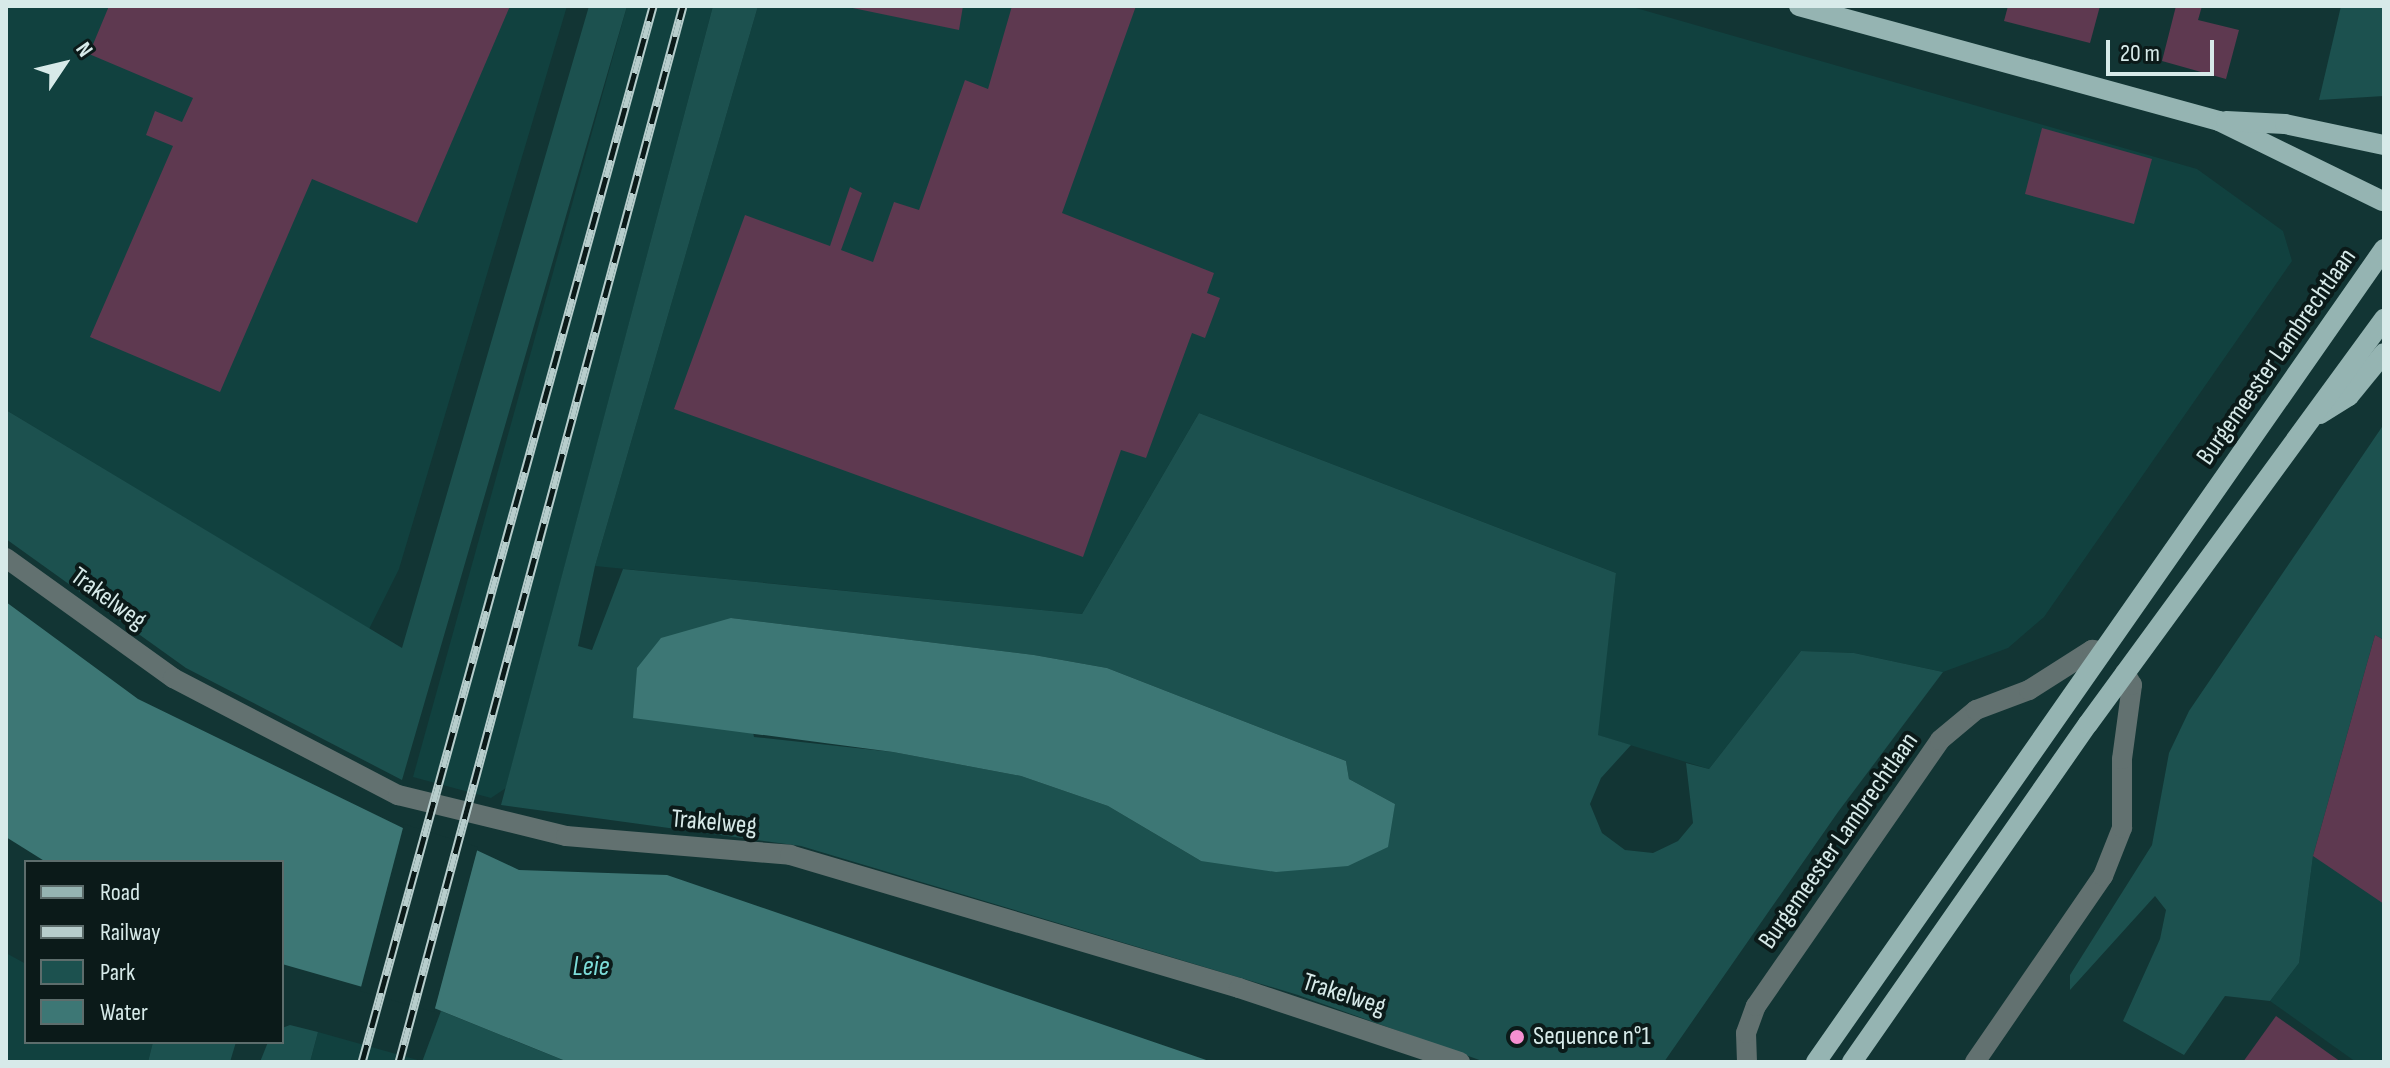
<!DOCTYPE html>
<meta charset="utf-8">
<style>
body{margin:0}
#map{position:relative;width:2390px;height:1068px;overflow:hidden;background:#123534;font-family:"Sofia Sans Condensed",sans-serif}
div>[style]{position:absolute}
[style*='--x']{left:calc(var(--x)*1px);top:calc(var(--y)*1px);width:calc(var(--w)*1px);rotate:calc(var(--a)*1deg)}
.built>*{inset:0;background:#11413f}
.green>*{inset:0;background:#1c514f}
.water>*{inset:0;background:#3d7775}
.pier>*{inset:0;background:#123534}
.building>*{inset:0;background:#5e3950}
.minor>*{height:20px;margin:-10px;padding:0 10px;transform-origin:10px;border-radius:10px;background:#627170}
.major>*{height:20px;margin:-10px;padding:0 10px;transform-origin:10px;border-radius:10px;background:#95b4b2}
.rail>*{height:9px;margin-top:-4.5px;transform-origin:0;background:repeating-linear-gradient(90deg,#0b1a19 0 18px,#b7cdcc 0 36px);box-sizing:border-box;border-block:2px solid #b7cdcc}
.dots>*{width:22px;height:22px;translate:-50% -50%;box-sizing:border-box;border:4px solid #0b1a19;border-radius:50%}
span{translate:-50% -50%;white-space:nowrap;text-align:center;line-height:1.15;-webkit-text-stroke:8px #0b1a19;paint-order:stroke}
.street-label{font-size:26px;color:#d7eae9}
.poi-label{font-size:26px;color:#d7eae9}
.left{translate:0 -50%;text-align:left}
.water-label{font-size:28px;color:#7dddd9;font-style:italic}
.frame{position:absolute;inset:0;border:8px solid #d7eae9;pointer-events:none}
.legend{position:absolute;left:24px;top:860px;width:260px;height:184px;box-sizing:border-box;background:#0b1a19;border:2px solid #5d6d6c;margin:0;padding:10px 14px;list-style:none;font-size:24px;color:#d7eae9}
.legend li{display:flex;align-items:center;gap:16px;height:40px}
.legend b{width:40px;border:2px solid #5d6d6c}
.north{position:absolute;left:24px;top:24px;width:80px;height:80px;-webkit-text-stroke:6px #0b1a19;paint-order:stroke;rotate:55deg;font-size:22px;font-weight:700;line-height:32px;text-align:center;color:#d7eae9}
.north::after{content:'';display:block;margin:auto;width:28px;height:36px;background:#d7eae9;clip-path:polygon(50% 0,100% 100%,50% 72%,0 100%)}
.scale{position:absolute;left:2106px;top:40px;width:108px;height:36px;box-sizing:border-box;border:4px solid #d7eae9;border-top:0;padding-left:10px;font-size:24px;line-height:28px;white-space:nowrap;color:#d7eae9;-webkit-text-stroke:6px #0b1a19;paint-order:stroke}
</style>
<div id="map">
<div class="built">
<i style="clip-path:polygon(6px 6px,567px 6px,399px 569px,369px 629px,6px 410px)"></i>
<i style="clip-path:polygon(627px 6px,713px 6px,506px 788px,491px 798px,413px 777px)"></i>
<i style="clip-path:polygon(758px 6px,1629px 6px,2197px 169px,2283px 231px,2292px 261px,2044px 617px,2008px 648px,1943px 672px,1854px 653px,1801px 651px,1709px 769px,1597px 735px,1616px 573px,1199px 413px,1082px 614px,595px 566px)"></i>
<i style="clip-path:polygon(2375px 635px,2384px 640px,2384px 1062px,2356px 1062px,2270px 1001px,2299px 963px,2313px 856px)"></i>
<i style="clip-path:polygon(6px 953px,26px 964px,26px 1042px,153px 1042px,148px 1062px,6px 1062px)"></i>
<i style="clip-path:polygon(318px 1032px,421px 1061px,422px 1062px,310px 1062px)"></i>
</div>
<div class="green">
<i style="clip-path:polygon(589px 6px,627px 6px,402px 780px,186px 668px,6px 539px,6px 410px,402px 648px)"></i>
<i style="clip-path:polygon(evenodd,713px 6px,758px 6px,595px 566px,578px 646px,592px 650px,623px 569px,1082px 614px,1199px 413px,1616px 573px,1598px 735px,1631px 745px,1601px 778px,1590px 804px,1602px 833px,1625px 850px,1653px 853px,1678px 841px,1693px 823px,1686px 763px,1709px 769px,1801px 651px,1854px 653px,1943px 672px,1838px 812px,1664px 1062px,1485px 1062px,1298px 995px,801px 846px,501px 805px,713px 6px,731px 618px,1034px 655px,1107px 668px,1346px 761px,1349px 779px,1395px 804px,1201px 861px,1108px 806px,1021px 776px,893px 752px,754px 737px,731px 618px)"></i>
<i style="clip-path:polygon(2341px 6px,2384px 6px,2384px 96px,2319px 100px)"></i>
<i style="clip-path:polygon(2384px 424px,2384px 640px,2375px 635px,2313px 856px,2299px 963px,2270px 1001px,2225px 996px,2184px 1055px,2123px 1021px,2160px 939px,2166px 910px,2155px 896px,2070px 990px,2070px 975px,2152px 845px,2169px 753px,2189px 711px)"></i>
<i style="clip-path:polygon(441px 1011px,568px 1062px,422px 1062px)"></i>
<i style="clip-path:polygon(290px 1025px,318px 1032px,310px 1062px,260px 1062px,268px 1042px,282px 1042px,282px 1028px)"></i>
<i style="clip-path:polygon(153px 1042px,236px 1042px,230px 1062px,148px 1062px)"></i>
</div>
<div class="water">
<i style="clip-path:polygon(6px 602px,138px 699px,407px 830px,472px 848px,519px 870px,667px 875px,1212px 1062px,568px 1062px,429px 1006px,282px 964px,282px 862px,46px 862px,6px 837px)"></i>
<i style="clip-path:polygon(731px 618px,1034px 655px,1107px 668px,1346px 761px,1349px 779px,1395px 804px,1388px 847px,1348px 866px,1276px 872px,1201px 861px,1108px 806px,1021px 776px,893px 752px,633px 718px,637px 668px,661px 638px)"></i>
</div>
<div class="pier">
<i style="clip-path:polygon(404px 824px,478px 847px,434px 1012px,360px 991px)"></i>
</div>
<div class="building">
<i style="clip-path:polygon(109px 6px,510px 6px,417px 223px,312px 179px,220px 392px,90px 337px,173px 146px,146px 135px,155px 111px,182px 122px,193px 98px,89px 54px)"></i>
<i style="clip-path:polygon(843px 6px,963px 6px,959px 30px)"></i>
<i style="clip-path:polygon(1012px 6px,1136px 6px,1062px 213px,1214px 273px,1207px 293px,1220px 298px,1205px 338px,1192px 333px,1146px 458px,1121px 450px,1083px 557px,674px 409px,745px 215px,830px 246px,850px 187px,862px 193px,841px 250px,873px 262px,894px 202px,919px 210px,965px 80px,988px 89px)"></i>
<i style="clip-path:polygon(2008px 6px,2100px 6px,2090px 43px,2004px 21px)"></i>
<i style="clip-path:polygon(2176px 6px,2202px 6px,2198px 20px,2239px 30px,2226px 79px,2162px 61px)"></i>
<i style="clip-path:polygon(2042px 128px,2152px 159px,2134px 224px,2025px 194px)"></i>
<i style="clip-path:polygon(2375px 635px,2384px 640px,2384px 904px,2313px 856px)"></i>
<i style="clip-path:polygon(2276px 1016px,2341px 1062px,2243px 1062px)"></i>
</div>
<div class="minor">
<i style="--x:6;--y:558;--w:206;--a:35.7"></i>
<i style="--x:173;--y:678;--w:254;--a:27.5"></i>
<i style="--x:398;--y:795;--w:173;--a:13.7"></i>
<i style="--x:566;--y:836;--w:225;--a:4.8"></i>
<i style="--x:790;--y:855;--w:468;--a:16.5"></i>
<i style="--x:1239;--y:988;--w:233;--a:18.5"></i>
<i style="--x:1747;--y:1062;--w:29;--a:-92"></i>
<i style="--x:1746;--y:1033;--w:29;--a:-70"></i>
<i style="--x:1756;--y:1006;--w:323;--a:-55.3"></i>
<i style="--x:1940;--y:740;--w:47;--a:-39.8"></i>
<i style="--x:1976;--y:710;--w:57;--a:-20.7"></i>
<i style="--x:2029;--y:690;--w:75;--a:-32.4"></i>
<i style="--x:2092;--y:650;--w:9;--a:6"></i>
<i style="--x:1975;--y:1062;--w:226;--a:-55.5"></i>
<i style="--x:2103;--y:876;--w:52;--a:-68.4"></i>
<i style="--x:2122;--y:828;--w:69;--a:-90"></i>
<i style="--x:2122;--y:759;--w:75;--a:-82.3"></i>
<i style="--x:2132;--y:685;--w:14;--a:-120"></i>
</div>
<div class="major">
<i style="--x:1799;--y:6;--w:435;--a:15.3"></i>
<i style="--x:2219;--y:121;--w:182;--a:26.1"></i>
<i style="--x:2226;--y:121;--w:59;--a:2.9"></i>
<i style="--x:2285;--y:124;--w:101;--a:12"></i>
<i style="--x:2320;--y:414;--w:34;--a:-32"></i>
<i style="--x:2349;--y:396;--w:55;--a:-50.9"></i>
<i style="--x:1816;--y:1062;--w:992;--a:-55.06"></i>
<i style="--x:1852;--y:1062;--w:412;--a:-55.1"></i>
<i style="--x:2088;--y:724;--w:502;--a:-53.84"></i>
</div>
<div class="rail">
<i style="--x:362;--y:1062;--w:1095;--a:-74.59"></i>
<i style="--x:399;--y:1062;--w:1094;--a:-74.95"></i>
</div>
<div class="dots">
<i style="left:1517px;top:1037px;background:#f690d1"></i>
</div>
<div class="street-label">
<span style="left:2277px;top:357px;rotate:-55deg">Burgemeester Lambrechtlaan</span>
<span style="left:108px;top:599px;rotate:36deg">Trakelweg</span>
<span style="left:714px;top:823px;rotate:5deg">Trakelweg</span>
<span style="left:1839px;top:841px;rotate:-55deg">Burgemeester Lambrechtlaan</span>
<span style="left:1344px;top:995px;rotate:18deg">Trakelweg</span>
</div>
<div class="poi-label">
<span class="left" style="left:1533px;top:1037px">Sequence n°1</span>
</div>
<div class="water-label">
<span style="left:591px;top:967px">Leie</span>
</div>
<div class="frame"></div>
<ul class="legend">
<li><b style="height:10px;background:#95b4b2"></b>Road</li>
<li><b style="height:10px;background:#b7cdcc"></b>Railway</li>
<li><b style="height:22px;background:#1c514f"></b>Park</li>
<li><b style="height:22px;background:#3d7775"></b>Water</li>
</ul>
<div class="north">N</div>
<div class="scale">20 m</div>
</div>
